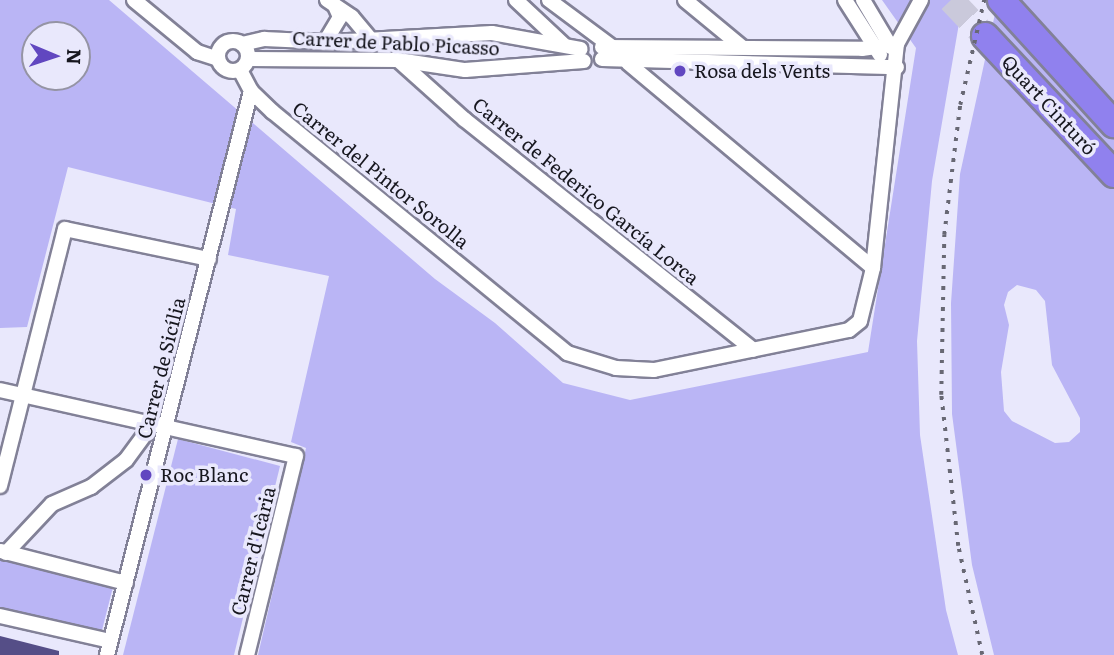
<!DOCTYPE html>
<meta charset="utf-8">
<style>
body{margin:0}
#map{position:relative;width:1114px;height:655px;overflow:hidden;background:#e9e8fc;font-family:Literata,serif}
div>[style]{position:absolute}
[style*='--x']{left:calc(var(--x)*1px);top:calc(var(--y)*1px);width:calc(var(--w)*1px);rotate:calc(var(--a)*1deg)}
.green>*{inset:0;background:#bab5f5}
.building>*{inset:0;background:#554e87}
.highway-tunnel>*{height:26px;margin-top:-13px;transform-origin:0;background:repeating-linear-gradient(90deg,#cac9db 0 26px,transparent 0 39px)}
.roads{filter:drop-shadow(2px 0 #828197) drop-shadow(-2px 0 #828197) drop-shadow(0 2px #828197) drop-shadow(0 -2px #828197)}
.street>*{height:14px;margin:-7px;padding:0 7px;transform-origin:7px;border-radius:7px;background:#fff}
.street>.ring{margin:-7px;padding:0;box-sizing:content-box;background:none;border:14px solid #fff;border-radius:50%}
.highway>*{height:26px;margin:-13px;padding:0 13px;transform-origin:13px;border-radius:13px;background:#9081ee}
.rail>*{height:3.5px;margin-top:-1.75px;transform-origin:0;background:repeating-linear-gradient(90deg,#686874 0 3.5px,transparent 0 10.5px)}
.dots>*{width:19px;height:19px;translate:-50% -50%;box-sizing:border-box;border:4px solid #e9e8fc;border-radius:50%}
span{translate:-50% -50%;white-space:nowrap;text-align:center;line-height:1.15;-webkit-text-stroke:7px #e9e8fc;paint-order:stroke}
.street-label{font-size:19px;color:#17171f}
.poi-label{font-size:19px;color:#17171f}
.left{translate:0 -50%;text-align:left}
.north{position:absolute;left:21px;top:21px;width:70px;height:70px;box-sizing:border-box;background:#e9e8fc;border:2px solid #9594a4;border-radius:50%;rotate:92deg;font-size:19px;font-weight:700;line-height:28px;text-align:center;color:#17171f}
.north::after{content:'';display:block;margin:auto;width:24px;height:32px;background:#6147c0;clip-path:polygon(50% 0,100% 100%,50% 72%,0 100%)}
</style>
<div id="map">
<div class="green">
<i style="clip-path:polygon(evenodd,0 0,109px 0,435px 279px,495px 323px,563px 383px,630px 400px,868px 352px,916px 48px,882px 0,963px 0,932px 181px,917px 341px,920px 435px,946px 610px,958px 655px,258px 655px,306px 448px,291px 442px,329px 276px,228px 255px,236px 209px,68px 167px,27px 327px,0 328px,0 0,35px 35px,77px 35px,77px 77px,35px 77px,35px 35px)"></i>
<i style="clip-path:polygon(evenodd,998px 0,1114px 0,1114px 655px,994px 655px,972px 565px,952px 414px,951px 303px,960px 174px,998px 0,1017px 285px,1036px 290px,1045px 301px,1052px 365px,1080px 418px,1080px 432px,1069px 442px,1055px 443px,1012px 421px,1004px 411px,1001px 372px,1009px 325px,1004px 305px,1008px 292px,1017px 285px)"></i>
<i style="clip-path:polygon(178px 439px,280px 466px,234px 655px,123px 655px)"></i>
<i style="clip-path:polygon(0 557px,113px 587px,101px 634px,0 610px)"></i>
</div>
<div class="building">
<i style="clip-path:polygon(0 636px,59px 651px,59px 655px,0 655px)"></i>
</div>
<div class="highway-tunnel">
<i style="--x:951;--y:0;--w:50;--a:46.6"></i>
</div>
<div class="roads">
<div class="street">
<i style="--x:134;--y:0;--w:82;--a:39.5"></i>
<i style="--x:197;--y:52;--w:22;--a:18"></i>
<i style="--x:327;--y:0;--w:30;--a:34"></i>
<i style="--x:352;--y:17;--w:30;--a:50"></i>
<i style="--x:516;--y:0;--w:66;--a:43.2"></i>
<i style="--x:549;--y:0;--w:79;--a:36.7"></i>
<i style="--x:685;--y:0;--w:74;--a:39.5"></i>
<i style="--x:845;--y:0;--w:65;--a:57.5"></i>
<i style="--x:863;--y:0;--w:55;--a:59.2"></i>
<i class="ring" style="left:218px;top:41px;width:16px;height:16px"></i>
<i style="--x:325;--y:42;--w:29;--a:-59"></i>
<i style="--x:340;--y:17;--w:12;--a:-114"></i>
<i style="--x:242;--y:44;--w:23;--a:-13"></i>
<i style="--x:264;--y:39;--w:66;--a:2.6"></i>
<i style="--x:330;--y:42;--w:162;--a:-3.2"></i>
<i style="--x:492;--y:33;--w:90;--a:10.2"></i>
<i style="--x:602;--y:47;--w:260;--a:0.4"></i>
<i style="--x:862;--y:49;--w:35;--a:-8"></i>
<i style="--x:248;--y:59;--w:150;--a:0.4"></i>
<i style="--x:398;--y:60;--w:68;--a:8.5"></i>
<i style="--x:465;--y:70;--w:119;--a:-4.3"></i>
<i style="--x:602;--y:59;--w:295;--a:1.6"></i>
<i style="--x:398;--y:60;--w:89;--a:41.8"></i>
<i style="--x:464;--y:119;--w:370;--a:38.6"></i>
<i style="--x:628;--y:63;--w:319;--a:39.9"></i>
<i style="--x:240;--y:70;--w:24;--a:62"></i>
<i style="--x:251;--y:91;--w:30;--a:44"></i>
<i style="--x:273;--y:112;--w:380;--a:39.3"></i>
<i style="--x:567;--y:353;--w:51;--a:17"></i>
<i style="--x:616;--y:368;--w:38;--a:3"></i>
<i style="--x:654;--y:370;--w:199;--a:-11.6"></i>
<i style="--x:849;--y:330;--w:14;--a:-39"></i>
<i style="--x:860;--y:321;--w:55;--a:-76.2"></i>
<i style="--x:873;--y:268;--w:225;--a:-83.9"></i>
<i style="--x:897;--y:44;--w:50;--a:-61.4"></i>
<i style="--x:0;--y:390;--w:303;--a:12.6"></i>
<i style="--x:296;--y:456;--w:205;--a:103.8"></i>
<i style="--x:0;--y:486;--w:265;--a:-75.8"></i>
<i style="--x:65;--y:229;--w:147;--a:11.8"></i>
<i style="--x:1;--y:551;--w:129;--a:14.4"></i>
<i style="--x:6;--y:553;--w:67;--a:-46.8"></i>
<i style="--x:52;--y:504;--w:43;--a:-23.6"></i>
<i style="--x:91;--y:487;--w:44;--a:-37.6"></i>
<i style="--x:126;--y:460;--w:47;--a:-53.6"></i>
<i style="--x:0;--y:616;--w:113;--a:12.8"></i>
<i style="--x:107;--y:655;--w:582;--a:-75.68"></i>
</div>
<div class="highway">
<i style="--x:1001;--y:0;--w:168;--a:47.7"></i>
<i style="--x:985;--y:36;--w:189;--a:46.9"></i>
</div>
</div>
<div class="rail">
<i style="--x:982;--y:655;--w:112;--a:-102.4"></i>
<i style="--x:958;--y:546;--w:152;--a:-96.4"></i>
<i style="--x:941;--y:395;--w:160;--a:-88.9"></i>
<i style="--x:944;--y:235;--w:131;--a:-83"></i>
<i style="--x:960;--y:105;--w:108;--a:-77.1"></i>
</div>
<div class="dots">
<i style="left:680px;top:71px;background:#6147c0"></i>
<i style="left:146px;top:475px;background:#6147c0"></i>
</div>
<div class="street-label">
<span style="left:396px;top:43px;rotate:3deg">Carrer de Pablo Picasso</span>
<span style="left:1049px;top:105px;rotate:47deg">Quart Cinturó</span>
<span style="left:381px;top:175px;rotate:39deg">Carrer del Pintor Sorolla</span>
<span style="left:586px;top:191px;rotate:39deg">Carrer de Federico García Lorca</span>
<span style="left:161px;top:368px;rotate:-76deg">Carrer de Sicília</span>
<span style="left:253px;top:551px;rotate:-76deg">Carrer d'Icària</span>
</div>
<div class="poi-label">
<span class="left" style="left:694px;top:71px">Rosa dels Vents</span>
<span class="left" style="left:160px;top:475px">Roc Blanc</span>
</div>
<div class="north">N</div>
</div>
